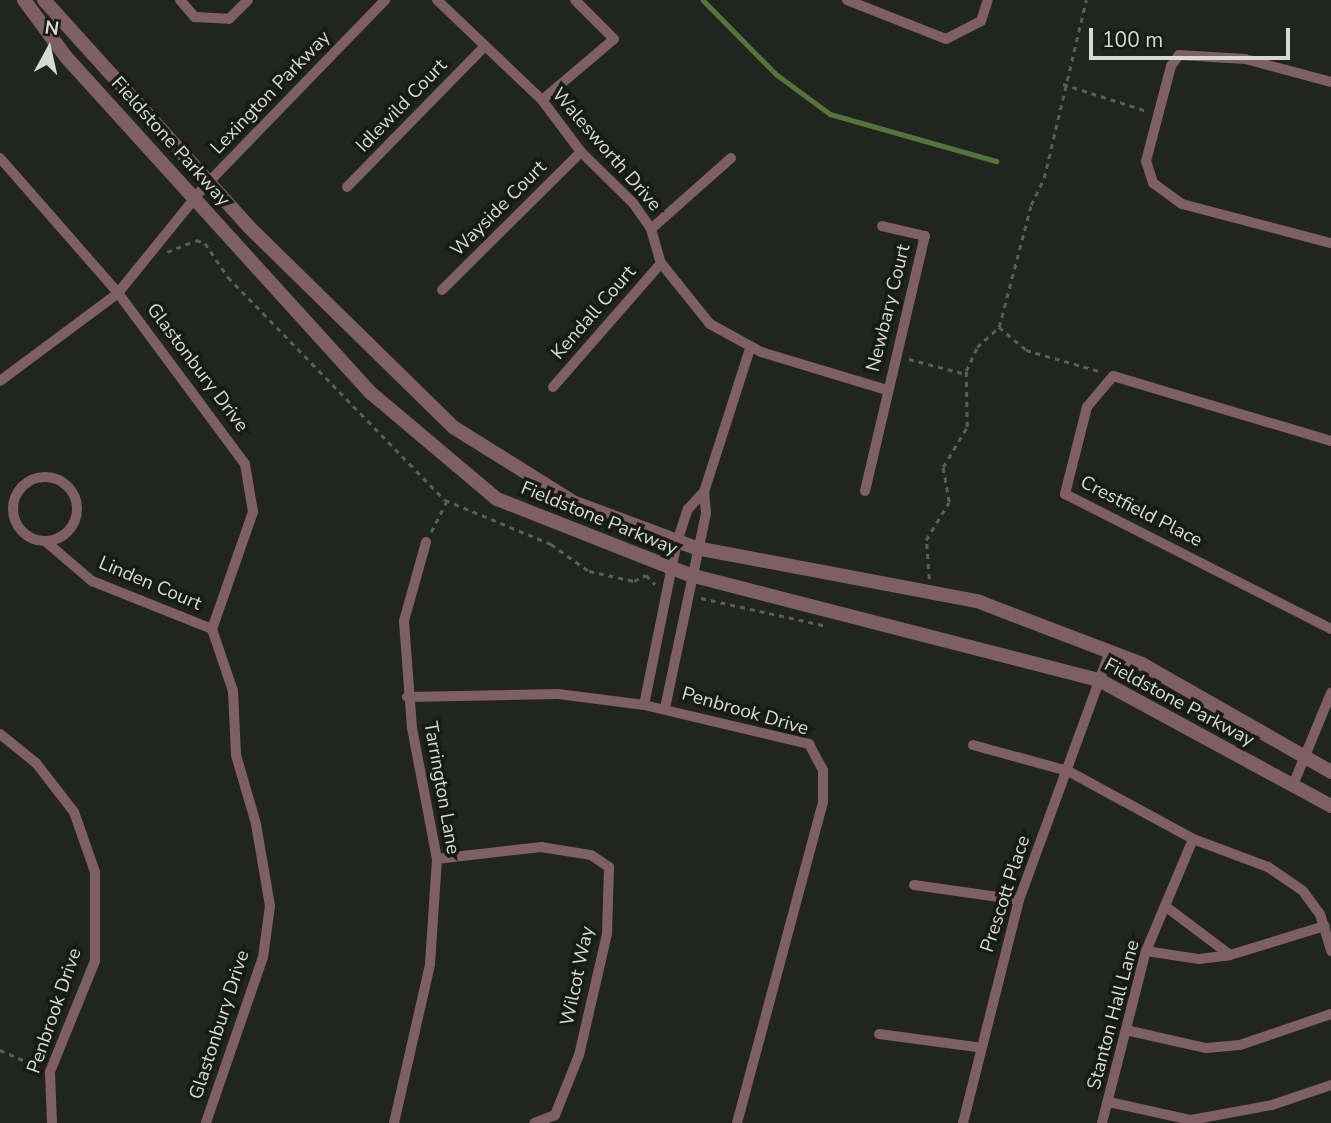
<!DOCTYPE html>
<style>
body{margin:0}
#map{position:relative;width:1331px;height:1123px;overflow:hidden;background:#21241f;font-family:"Nunito Sans",sans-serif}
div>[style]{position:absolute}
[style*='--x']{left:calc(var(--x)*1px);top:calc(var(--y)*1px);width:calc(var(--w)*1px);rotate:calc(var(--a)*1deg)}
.stream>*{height:4.5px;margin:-2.25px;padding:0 2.25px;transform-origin:2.25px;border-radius:2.25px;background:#53743a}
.path>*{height:2.5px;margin-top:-1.25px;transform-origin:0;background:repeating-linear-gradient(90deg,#5a5d58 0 5px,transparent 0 10px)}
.minor>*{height:10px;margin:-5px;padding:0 5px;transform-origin:5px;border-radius:5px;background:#7e5f67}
.minor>.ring{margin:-5px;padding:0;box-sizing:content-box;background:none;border:10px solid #7e5f67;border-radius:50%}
.tertiary>*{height:14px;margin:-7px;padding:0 7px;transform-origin:7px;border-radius:7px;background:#7e5f67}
span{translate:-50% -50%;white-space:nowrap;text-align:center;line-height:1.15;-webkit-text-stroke:7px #181b15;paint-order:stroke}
.street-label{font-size:19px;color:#d7d9d6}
.north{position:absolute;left:14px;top:14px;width:70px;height:70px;-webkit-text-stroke:5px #181b15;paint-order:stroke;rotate:8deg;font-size:19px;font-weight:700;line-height:28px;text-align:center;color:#d7d9d6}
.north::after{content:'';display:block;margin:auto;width:24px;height:32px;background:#d7d9d6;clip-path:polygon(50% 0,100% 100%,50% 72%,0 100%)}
.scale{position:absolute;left:1089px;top:28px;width:201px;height:32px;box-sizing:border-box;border:4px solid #d7d9d6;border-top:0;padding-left:9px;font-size:21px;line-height:24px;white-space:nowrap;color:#d7d9d6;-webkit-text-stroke:5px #181b15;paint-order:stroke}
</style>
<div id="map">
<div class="stream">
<i style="--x:703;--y:0;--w:104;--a:45.4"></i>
<i style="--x:776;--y:74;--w:67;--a:36.5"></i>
<i style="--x:830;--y:114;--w:173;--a:15.8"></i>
</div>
<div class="path">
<i style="--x:1063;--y:84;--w:88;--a:17.8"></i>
<i style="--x:167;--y:252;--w:31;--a:-22"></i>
<i style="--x:196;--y:240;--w:9;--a:18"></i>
<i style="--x:205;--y:243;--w:41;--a:55.9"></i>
<i style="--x:228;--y:277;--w:311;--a:45.8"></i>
<i style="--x:445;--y:500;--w:115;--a:22.5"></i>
<i style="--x:551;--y:544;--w:47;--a:35.4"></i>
<i style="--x:589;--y:571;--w:46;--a:12.5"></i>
<i style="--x:634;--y:581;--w:13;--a:-27"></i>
<i style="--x:646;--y:575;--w:13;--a:45"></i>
<i style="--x:999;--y:327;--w:35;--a:40"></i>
<i style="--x:1026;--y:350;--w:79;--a:16.1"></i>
<i style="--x:909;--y:359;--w:59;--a:14.7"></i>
<i style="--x:431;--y:532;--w:35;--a:-63"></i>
<i style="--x:929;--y:579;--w:39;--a:-94"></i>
<i style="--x:926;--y:540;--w:44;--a:-58.8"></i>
<i style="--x:949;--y:502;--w:36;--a:-100"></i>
<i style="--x:943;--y:467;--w:47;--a:-59"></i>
<i style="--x:967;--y:427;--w:56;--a:-91"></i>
<i style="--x:966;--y:371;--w:26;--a:-65"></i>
<i style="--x:977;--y:347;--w:30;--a:-42"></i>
<i style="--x:999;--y:327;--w:126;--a:-75.3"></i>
<i style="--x:1031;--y:205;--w:30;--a:-64"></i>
<i style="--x:1044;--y:178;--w:183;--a:-76.7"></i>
<i style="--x:701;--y:598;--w:129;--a:12.5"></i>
<i style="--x:0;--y:1050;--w:43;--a:23.6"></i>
</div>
<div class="minor">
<i style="--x:180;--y:0;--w:23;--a:49"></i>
<i style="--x:195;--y:17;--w:34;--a:3"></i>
<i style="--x:229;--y:19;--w:27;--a:-45"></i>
<i style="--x:437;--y:0;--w:145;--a:43.6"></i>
<i style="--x:542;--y:100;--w:65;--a:53.1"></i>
<i style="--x:581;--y:152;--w:73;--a:44.4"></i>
<i style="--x:633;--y:203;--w:32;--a:55"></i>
<i style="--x:651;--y:229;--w:35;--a:74"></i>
<i style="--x:661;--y:263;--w:78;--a:51.2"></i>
<i style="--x:710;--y:324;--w:58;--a:28.8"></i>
<i style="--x:761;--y:352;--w:132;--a:16.8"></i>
<i style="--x:847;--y:0;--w:106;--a:21.5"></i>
<i style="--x:946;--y:39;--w:39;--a:-27"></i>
<i style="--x:981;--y:21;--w:22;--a:-72"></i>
<i style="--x:1331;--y:82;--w:89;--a:-165"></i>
<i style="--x:1245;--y:59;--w:66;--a:-176.5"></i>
<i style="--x:1179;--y:55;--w:14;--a:126"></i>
<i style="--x:1171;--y:66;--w:98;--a:104.7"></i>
<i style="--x:1146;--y:161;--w:23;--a:72"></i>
<i style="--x:1153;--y:183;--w:36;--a:36"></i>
<i style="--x:1182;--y:204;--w:154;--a:14.7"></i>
<i style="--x:542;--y:100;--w:94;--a:-40.3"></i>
<i style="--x:614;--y:39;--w:55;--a:-135"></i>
<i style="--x:0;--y:158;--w:179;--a:48.8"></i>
<i style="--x:118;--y:293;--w:213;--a:53.4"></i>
<i style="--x:245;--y:464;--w:49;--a:80.5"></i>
<i style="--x:253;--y:512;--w:124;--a:109.3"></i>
<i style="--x:212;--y:629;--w:65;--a:71.3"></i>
<i style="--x:233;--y:691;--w:64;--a:87.3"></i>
<i style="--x:236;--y:755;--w:72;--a:73.8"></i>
<i style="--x:256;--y:824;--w:83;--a:80.3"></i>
<i style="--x:270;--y:906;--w:51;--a:97.8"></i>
<i style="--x:263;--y:957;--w:176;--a:109"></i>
<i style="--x:347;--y:187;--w:193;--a:-45.6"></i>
<i style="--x:651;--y:229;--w:107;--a:-41.6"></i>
<i style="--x:442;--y:290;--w:196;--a:-44.8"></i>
<i style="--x:0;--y:381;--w:147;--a:-36.7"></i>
<i style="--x:118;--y:293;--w:135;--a:-51"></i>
<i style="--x:203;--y:188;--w:262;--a:-45.9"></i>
<i style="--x:553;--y:387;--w:164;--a:-48.9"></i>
<i style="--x:1331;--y:441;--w:227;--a:-163.4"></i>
<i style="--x:1113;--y:376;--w:40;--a:130"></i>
<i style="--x:1087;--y:407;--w:90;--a:104.2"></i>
<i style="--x:1065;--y:494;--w:298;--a:26.9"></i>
<i class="ring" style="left:13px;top:477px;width:54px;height:54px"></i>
<i style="--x:865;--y:491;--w:262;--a:-76.8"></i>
<i style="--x:925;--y:236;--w:44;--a:-166.9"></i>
<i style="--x:45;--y:541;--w:62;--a:40.4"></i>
<i style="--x:92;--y:581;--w:129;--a:21.8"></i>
<i style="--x:407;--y:697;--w:151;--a:-1.1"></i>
<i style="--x:558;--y:694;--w:87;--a:7.3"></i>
<i style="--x:644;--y:705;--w:170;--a:13.3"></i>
<i style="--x:809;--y:744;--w:30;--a:62"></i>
<i style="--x:823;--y:770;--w:32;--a:90"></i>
<i style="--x:823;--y:802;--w:332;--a:105"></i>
<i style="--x:644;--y:705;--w:166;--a:-78.6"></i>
<i style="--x:677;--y:542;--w:35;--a:-72"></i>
<i style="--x:688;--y:509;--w:23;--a:-47"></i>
<i style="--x:665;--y:708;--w:199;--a:-78.1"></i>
<i style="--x:706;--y:513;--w:21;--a:-95"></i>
<i style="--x:704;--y:492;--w:153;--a:-72.2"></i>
<i style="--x:0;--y:734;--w:46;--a:38.9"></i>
<i style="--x:36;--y:763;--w:62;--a:52.2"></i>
<i style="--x:74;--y:812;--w:64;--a:70.7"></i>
<i style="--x:95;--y:872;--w:89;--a:90"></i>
<i style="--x:95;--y:961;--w:120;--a:112.1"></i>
<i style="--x:50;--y:1072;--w:51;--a:87.8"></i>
<i style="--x:973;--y:745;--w:98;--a:15.3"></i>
<i style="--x:1068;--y:771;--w:142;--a:28.5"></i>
<i style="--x:1193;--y:839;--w:80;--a:20.5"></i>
<i style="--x:1268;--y:867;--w:42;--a:34.4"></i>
<i style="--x:1303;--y:891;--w:29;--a:54"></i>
<i style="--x:1320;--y:914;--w:39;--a:73"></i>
<i style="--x:1293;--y:785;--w:100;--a:-67.6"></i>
<i style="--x:437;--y:859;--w:105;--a:-6.6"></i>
<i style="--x:541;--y:847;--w:51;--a:9.1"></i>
<i style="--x:591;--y:855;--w:22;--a:34"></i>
<i style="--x:609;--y:867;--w:67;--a:91.7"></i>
<i style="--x:607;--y:934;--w:124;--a:103"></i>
<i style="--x:579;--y:1055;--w:65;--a:111.8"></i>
<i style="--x:555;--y:1115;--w:22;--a:159"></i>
<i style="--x:914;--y:885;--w:106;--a:8.1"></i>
<i style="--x:1165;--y:906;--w:81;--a:37"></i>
<i style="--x:1146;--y:951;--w:54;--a:8.6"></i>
<i style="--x:1199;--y:959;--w:31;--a:-7"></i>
<i style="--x:1230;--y:955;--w:99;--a:-17"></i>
<i style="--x:1130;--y:1031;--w:78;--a:12.6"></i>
<i style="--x:1206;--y:1048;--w:34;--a:-5"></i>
<i style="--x:1240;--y:1045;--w:96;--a:-18.8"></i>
<i style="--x:879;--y:1034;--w:99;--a:7.6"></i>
<i style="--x:1109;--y:1102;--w:84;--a:12.4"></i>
<i style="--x:1191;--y:1120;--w:82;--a:-10.5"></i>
<i style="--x:1272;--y:1105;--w:62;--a:-18.7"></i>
<i style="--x:394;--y:1123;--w:163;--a:-77.2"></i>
<i style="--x:430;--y:964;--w:105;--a:-86.2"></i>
<i style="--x:437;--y:859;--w:133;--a:-100.8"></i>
<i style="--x:412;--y:728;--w:107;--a:-94.3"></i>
<i style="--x:404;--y:621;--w:82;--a:-74.4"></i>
<i style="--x:963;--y:1123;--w:230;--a:-75.9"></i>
<i style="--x:1019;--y:900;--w:264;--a:-69.9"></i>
<i style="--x:1102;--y:1123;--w:178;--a:-75.7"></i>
<i style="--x:1146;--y:951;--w:121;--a:-67.2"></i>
</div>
<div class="tertiary">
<i style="--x:24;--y:0;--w:71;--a:53.6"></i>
<i style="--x:66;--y:57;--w:454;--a:47.8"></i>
<i style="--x:371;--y:393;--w:165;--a:40.1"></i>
<i style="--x:497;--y:499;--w:207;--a:21.5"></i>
<i style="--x:690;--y:575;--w:422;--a:14.4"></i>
<i style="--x:1099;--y:680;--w:264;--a:28.5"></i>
<i style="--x:44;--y:0;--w:307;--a:47.9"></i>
<i style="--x:250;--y:228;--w:284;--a:44.4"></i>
<i style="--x:453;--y:427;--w:142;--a:32"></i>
<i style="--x:573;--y:502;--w:131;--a:20.5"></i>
<i style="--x:696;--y:548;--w:286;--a:10.7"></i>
<i style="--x:977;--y:601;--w:177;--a:20.9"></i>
<i style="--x:1142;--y:664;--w:218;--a:29.7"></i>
</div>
<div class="street-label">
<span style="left:271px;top:93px;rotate:-46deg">Lexington Parkway</span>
<span style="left:402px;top:106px;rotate:-46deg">Idlewild Court</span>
<span style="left:170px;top:142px;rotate:48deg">Fieldstone Parkway</span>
<span style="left:606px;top:150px;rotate:49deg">Walesworth Drive</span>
<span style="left:499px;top:209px;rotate:-45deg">Wayside Court</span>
<span style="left:889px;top:308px;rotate:-76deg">Newbary Court</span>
<span style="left:594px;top:313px;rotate:-49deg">Kendall Court</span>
<span style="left:197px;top:368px;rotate:53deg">Glastonbury Drive</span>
<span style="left:1141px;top:512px;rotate:27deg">Crestfield Place</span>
<span style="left:599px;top:519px;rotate:22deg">Fieldstone Parkway</span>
<span style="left:150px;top:584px;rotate:23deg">Linden Court</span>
<span style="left:1179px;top:703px;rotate:28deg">Fieldstone Parkway</span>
<span style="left:745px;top:712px;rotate:16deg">Penbrook Drive</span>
<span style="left:441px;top:788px;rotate:80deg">Tarrington Lane</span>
<span style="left:1006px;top:894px;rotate:-72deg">Prescott Place</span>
<span style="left:578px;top:976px;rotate:-78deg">Wilcot Way</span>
<span style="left:55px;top:1011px;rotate:-71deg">Penbrook Drive</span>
<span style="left:1114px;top:1015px;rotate:-75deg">Stanton Hall Lane</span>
<span style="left:220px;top:1025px;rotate:-72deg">Glastonbury Drive</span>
</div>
<div class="north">N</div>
<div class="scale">100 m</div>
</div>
